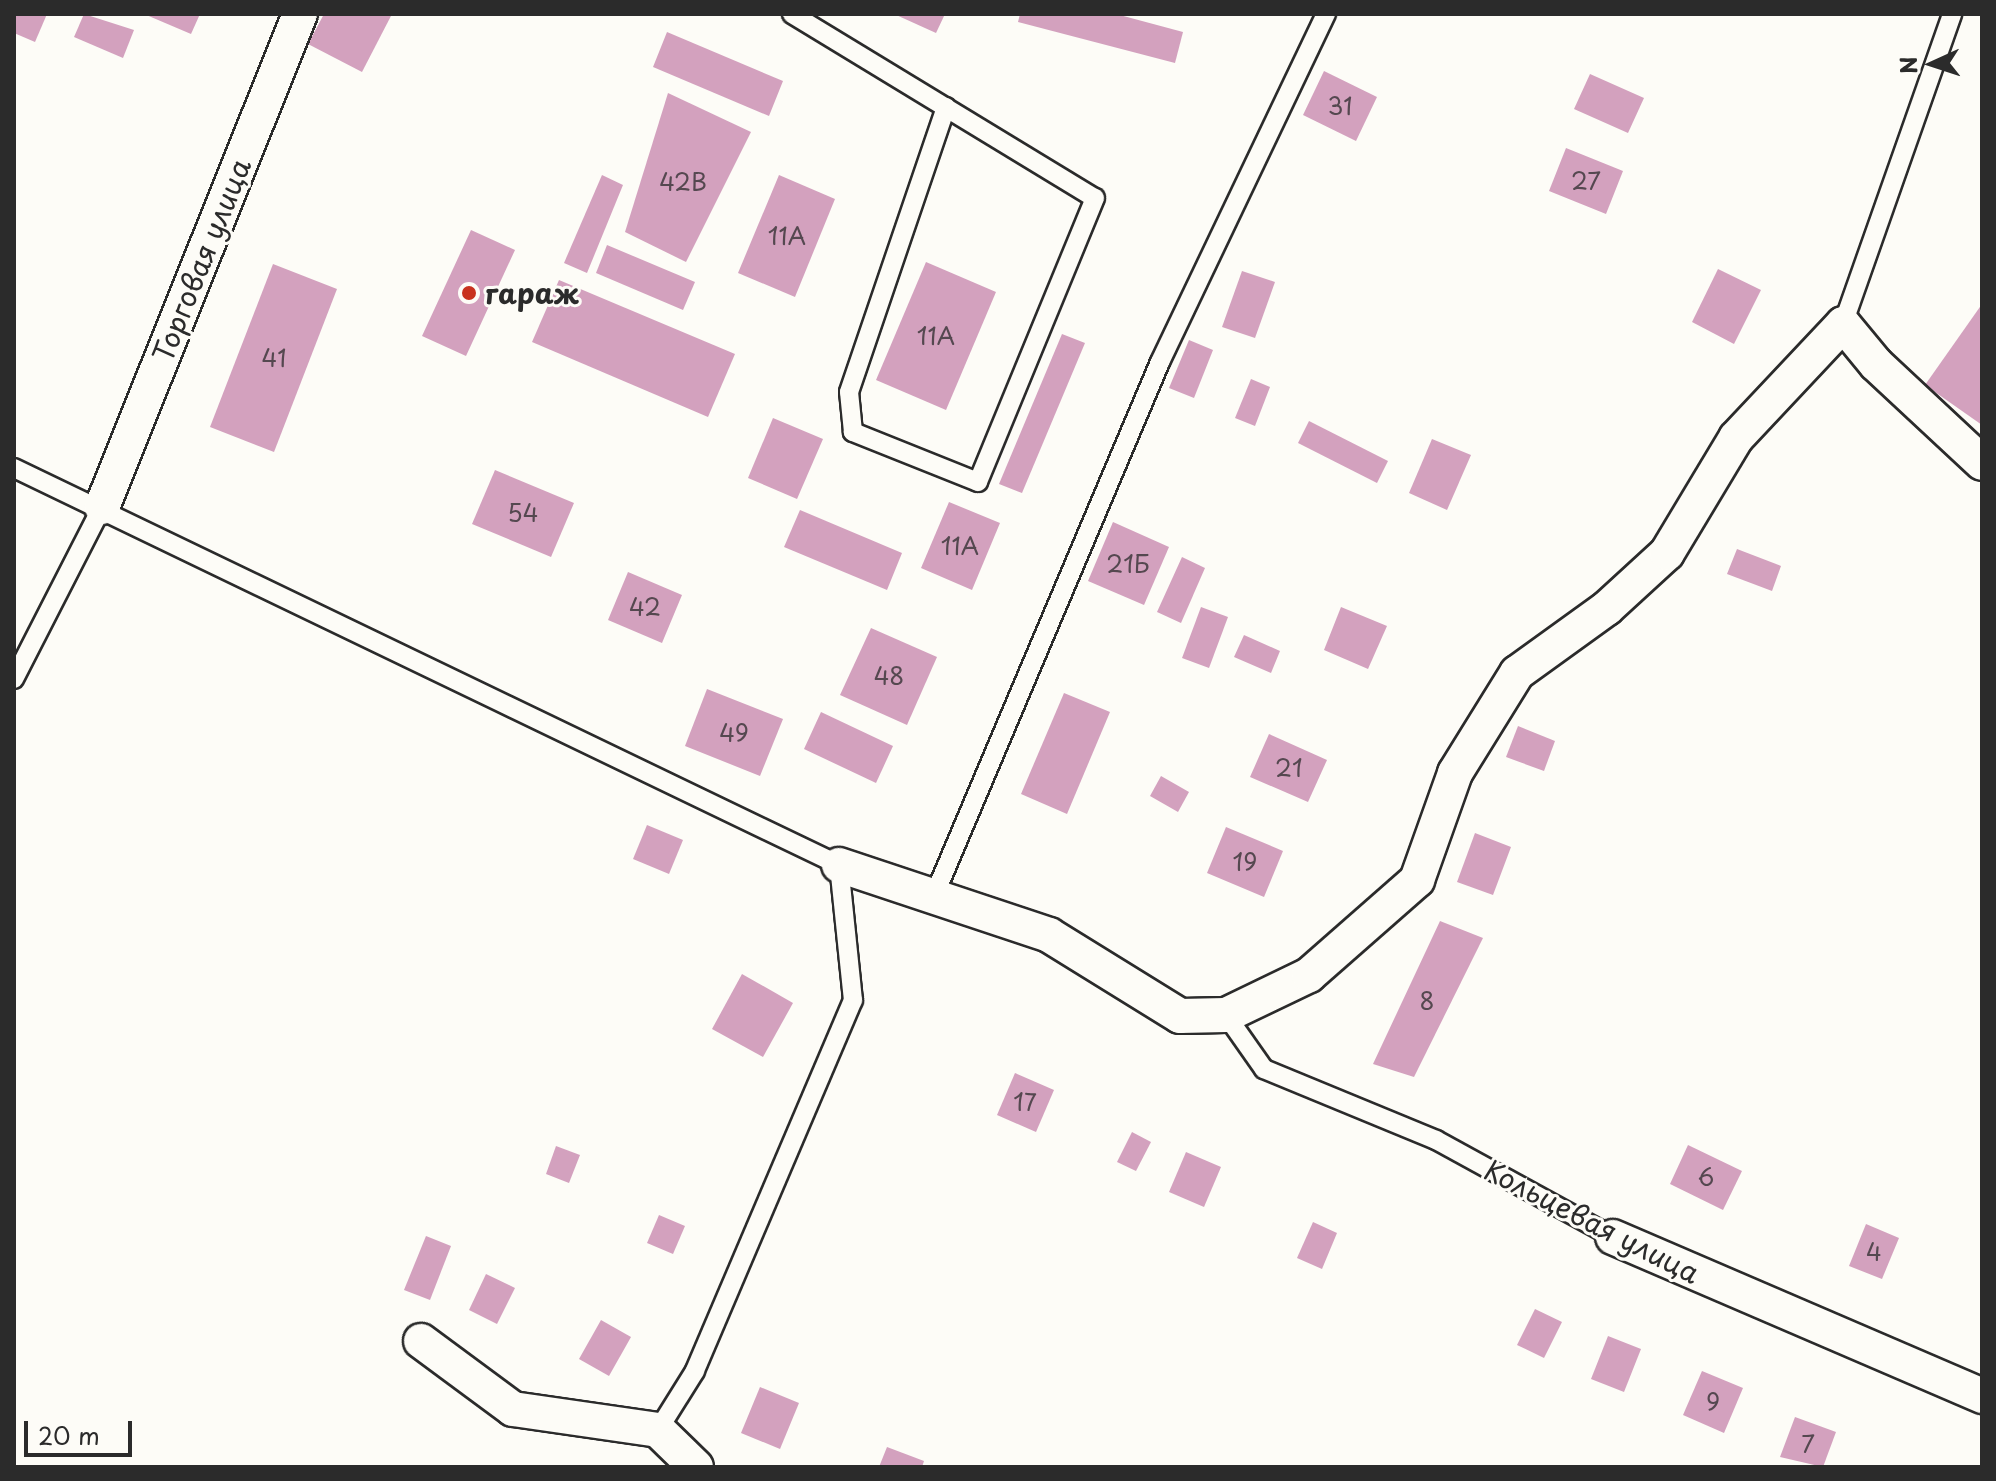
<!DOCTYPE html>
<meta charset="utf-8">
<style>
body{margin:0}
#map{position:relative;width:1996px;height:1481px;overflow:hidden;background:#fdfcf7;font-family:"Playpen Sans",sans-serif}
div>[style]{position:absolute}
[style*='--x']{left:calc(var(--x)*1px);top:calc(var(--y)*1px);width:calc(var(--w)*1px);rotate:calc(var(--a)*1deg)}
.building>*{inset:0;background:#d3a1be}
.roads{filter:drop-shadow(2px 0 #2b2b2b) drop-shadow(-2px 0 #2b2b2b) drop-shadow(0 2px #2b2b2b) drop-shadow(0 -2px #2b2b2b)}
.lane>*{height:18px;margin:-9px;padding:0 9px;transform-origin:9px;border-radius:9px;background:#fdfcf7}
.street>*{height:34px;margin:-17px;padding:0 17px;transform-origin:17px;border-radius:17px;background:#fdfcf7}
.dots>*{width:22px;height:22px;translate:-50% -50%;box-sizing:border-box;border:4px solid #fdfcf7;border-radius:50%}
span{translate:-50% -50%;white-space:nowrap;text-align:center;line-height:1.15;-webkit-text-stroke:6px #fdfcf7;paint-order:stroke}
.number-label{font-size:24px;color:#554850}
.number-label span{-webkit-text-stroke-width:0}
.street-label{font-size:28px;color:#2b2b2b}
.poi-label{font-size:28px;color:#2b2b2b;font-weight:700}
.left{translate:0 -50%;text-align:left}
.frame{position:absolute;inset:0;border:16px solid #2b2b2b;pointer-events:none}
.north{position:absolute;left:1892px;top:24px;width:80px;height:80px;-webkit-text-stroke:6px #fdfcf7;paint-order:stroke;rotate:267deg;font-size:22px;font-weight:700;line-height:32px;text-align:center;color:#2b2b2b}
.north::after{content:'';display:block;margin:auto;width:28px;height:36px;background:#2b2b2b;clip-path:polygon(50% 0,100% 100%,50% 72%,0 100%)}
.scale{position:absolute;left:24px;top:1421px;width:108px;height:36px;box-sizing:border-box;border:4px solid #2b2b2b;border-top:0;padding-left:10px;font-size:24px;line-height:28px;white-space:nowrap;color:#2b2b2b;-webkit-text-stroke:6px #fdfcf7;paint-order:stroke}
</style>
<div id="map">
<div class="building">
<i style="clip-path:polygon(14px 14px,47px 14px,35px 42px,14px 33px)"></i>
<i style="clip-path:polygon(84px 14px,134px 30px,123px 58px,74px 37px)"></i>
<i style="clip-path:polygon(144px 14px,200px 14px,191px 34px)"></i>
<i style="clip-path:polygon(324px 14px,392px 14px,362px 72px,308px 44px)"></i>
<i style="clip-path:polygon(894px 14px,945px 14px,936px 33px)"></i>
<i style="clip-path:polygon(1020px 14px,1116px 14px,1183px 32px,1175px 63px,1018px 22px)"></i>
<i style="clip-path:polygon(667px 32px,783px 81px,769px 116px,653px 67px)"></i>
<i style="clip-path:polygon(1324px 71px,1377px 97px,1356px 141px,1303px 115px)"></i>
<i style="clip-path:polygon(1590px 74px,1644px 98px,1628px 133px,1574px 109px)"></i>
<i style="clip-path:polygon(668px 93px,751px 132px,686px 262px,625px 232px)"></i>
<i style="clip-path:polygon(1566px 148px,1623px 171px,1606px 214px,1549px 191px)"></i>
<i style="clip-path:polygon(602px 175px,623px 185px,587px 273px,564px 263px)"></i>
<i style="clip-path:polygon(779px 175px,835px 199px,795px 297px,738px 273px)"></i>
<i style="clip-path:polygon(471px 230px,515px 250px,466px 356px,422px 336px)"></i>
<i style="clip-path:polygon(607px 245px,695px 282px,683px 310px,596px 273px)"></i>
<i style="clip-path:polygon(926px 262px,996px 292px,946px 410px,876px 380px)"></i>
<i style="clip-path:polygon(273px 264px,337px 289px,274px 452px,210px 427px)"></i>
<i style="clip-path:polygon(1718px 269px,1761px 290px,1734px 344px,1692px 322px)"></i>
<i style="clip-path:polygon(1242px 271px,1275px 282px,1255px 338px,1222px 327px)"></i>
<i style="clip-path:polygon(559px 280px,735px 354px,708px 417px,532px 342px)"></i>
<i style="clip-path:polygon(1982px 304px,1982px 425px,1925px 385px)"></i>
<i style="clip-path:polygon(1062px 334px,1085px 343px,1022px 493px,999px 484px)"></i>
<i style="clip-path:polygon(1189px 340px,1213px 350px,1194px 398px,1169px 388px)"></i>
<i style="clip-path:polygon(1251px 379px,1270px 387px,1255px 426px,1235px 418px)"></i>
<i style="clip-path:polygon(773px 418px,823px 439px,797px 499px,748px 478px)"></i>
<i style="clip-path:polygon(1309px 421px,1388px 461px,1377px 483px,1298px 443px)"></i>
<i style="clip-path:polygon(1432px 439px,1471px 455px,1447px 510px,1409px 493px)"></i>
<i style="clip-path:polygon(495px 470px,574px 503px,551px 557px,472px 524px)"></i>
<i style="clip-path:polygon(949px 502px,1000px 523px,972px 590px,921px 568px)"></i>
<i style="clip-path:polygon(800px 510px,902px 553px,887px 590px,784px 547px)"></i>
<i style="clip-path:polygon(1113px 522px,1169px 547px,1144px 605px,1088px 581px)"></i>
<i style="clip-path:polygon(1737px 549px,1781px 566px,1772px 591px,1727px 574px)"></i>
<i style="clip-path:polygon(1182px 557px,1205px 568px,1181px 623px,1157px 612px)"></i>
<i style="clip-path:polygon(628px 572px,682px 595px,662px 643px,608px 620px)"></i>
<i style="clip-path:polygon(1201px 607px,1228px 617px,1209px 668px,1182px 658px)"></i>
<i style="clip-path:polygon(1341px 607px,1387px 626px,1368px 669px,1324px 650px)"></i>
<i style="clip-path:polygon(871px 628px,937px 657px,907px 725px,840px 695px)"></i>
<i style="clip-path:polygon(1244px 635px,1280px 651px,1271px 673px,1234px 657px)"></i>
<i style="clip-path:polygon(707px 689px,783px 719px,760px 776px,685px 746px)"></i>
<i style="clip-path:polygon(1064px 693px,1110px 712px,1067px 814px,1021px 794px)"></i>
<i style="clip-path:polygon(821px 712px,893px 746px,876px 783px,804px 749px)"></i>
<i style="clip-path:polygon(1518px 726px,1555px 741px,1544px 771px,1506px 757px)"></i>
<i style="clip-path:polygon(1269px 734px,1327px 760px,1308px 802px,1250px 777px)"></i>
<i style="clip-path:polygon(1161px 776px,1189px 792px,1178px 812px,1150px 796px)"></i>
<i style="clip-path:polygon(647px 825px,683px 840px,669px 874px,633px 859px)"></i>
<i style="clip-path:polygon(1226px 827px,1283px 851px,1264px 897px,1207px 873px)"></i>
<i style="clip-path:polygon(1475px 833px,1511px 847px,1493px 895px,1457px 882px)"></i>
<i style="clip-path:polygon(1440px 921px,1483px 938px,1414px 1077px,1373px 1064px)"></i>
<i style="clip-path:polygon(742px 974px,793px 1003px,763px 1057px,712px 1029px)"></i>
<i style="clip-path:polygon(1015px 1073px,1054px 1090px,1036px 1132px,997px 1115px)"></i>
<i style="clip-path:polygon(1132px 1132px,1151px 1142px,1136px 1171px,1117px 1162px)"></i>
<i style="clip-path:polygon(1688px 1145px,1742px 1171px,1723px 1210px,1670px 1184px)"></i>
<i style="clip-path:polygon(556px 1146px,580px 1155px,569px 1183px,546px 1174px)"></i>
<i style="clip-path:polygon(1186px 1152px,1221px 1167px,1204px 1207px,1169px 1192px)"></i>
<i style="clip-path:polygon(659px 1215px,685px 1226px,673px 1254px,647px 1243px)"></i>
<i style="clip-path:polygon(1313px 1222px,1337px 1233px,1322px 1269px,1297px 1258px)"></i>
<i style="clip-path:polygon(1866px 1224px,1899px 1238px,1882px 1279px,1849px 1266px)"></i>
<i style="clip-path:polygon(426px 1236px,451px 1246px,430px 1300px,404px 1290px)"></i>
<i style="clip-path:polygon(486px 1274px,515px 1288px,497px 1324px,469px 1310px)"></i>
<i style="clip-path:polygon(1535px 1309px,1562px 1322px,1544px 1358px,1517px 1345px)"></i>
<i style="clip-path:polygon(601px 1320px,631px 1337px,609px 1376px,579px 1359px)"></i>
<i style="clip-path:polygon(1608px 1336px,1641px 1349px,1624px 1392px,1591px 1379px)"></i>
<i style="clip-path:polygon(1702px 1371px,1743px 1388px,1724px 1433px,1683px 1415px)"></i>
<i style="clip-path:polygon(760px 1387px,799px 1403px,780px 1449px,741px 1433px)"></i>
<i style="clip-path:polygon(1795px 1417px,1836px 1432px,1823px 1467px,1780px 1457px)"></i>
<i style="clip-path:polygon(887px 1447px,924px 1461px,922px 1467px,879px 1467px)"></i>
</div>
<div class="roads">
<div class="lane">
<i style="--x:792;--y:14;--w:354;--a:31.3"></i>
<i style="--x:1095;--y:198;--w:307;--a:112.4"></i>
<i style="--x:978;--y:482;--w:135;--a:-158.2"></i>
<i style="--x:853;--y:432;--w:40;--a:-95.7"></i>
<i style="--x:849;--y:392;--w:301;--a:-71.2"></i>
<i style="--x:1843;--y:324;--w:329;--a:-70.6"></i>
<i style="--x:14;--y:468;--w:916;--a:25.7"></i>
<i style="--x:839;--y:865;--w:136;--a:84.1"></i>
<i style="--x:853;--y:1000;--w:403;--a:113.1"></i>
<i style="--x:695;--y:1371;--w:70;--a:122.1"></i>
<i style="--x:14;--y:679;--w:193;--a:-62.9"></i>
<i style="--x:934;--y:896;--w:580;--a:-67.06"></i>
<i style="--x:1160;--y:362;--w:386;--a:-64.5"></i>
<i style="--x:1226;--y:1015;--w:66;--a:54.9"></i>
<i style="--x:1264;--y:1069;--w:186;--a:22.4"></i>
<i style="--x:1436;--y:1140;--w:202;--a:28.7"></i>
</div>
<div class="street">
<i style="--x:102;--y:507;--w:531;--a:-68.12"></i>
<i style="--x:839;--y:865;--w:221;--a:18.4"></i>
<i style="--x:1049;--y:935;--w:154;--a:31.7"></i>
<i style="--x:1180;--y:1016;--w:46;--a:-1.2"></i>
<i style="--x:1226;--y:1015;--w:92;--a:-25.7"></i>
<i style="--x:1309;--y:975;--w:144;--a:-41.3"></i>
<i style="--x:1417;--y:880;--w:114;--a:-70.4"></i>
<i style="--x:1455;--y:773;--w:118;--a:-58.2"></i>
<i style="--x:1517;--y:673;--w:111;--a:-35.8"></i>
<i style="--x:1607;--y:608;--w:81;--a:-42.5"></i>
<i style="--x:1667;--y:553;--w:134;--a:-59"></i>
<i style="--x:1736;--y:438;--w:156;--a:-46.8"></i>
<i style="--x:1843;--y:324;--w:52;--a:50.5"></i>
<i style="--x:1876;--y:364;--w:145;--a:43"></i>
<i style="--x:1613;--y:1237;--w:402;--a:23.3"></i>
<i style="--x:421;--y:1341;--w:114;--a:36.5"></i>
<i style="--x:513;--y:1409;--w:147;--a:8.2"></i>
<i style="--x:658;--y:1430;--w:53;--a:44.2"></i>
</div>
</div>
<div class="dots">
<i style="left:469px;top:293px;background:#c8321e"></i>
</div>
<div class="number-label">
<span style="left:1340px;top:106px">31</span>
<span style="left:1586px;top:181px">27</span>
<span style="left:683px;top:182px">42В</span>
<span style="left:787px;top:236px">11А</span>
<span style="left:936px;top:336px">11А</span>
<span style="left:274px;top:358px">41</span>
<span style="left:523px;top:513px">54</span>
<span style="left:960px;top:546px">11А</span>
<span style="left:1128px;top:564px">21Б</span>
<span style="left:645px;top:607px">42</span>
<span style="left:889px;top:676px">48</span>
<span style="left:734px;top:733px">49</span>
<span style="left:1289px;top:768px">21</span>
<span style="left:1245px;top:862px">19</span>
<span style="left:1427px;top:1001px">8</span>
<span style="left:1025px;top:1102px">17</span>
<span style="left:1706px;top:1177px">6</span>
<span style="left:1874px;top:1252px">4</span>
<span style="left:1713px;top:1402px">9</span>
<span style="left:1808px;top:1444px">7</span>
</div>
<div class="street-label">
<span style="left:201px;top:260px;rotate:-68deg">Торговая улица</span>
<span style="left:1592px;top:1221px;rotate:27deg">Кольцевая улица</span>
</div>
<div class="poi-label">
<span class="left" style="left:485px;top:293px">гараж</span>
</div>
<div class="frame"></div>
<div class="north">N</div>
<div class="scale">20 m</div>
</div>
